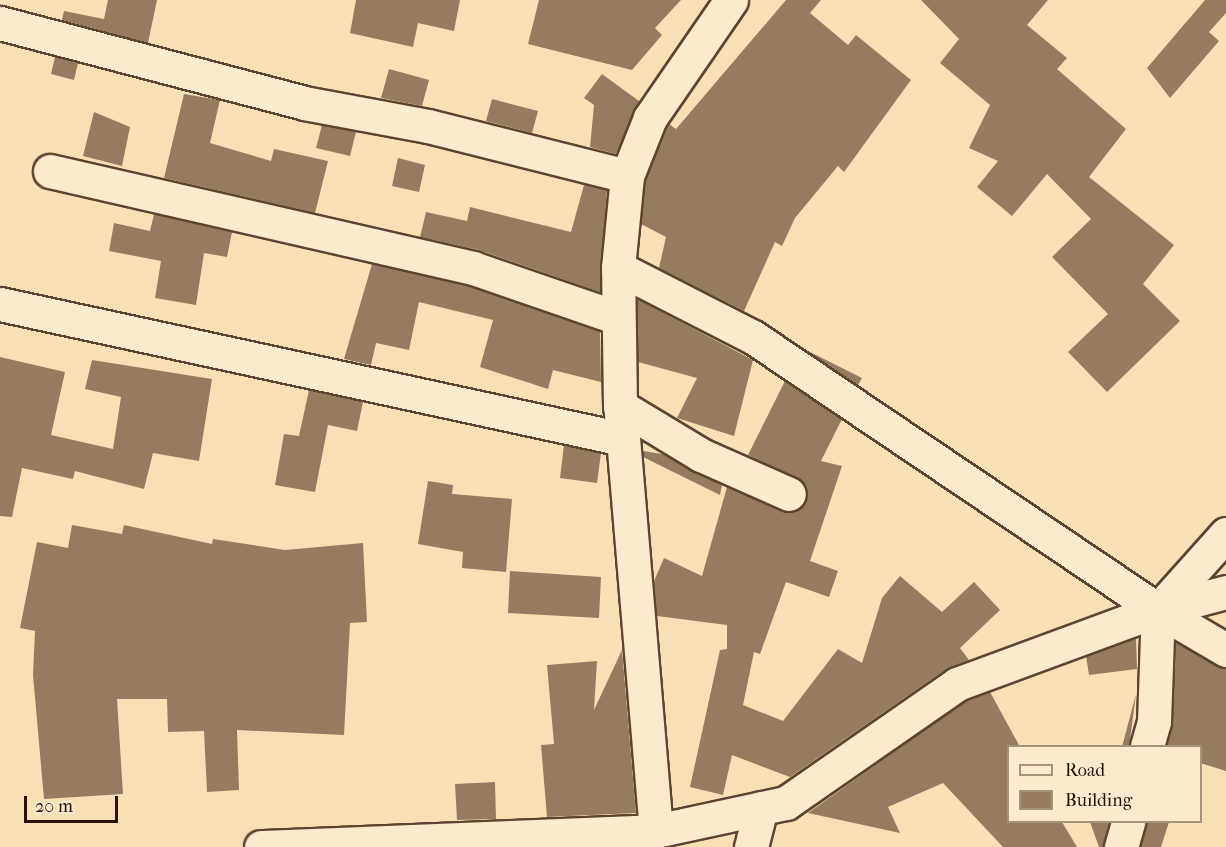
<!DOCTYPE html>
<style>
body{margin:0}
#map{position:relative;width:1226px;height:847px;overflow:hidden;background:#f8e0b5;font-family:"IM FELL French Canon",serif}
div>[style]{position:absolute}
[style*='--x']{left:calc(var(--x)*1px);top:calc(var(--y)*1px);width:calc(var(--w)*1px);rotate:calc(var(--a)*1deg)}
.building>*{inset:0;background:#957c61}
.roads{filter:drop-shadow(2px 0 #5d4431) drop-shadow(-2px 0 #5d4431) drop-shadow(0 2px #5d4431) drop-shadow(0 -2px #5d4431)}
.minor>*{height:33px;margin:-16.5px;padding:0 16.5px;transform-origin:16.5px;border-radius:16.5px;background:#faebcf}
span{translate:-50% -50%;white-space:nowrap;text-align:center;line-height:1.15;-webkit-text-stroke:6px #faebcf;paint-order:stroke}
.legend{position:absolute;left:1007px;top:745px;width:195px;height:78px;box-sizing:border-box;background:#faebcf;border:2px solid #a6937e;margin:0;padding:8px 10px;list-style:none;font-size:18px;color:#291005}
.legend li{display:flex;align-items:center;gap:12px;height:30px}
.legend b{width:30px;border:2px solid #a6937e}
.scale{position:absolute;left:24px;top:796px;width:94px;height:27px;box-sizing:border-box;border:3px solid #291005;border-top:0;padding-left:8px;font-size:18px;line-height:21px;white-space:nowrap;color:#291005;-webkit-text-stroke:4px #faebcf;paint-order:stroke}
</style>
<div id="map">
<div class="building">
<i style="clip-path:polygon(108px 0,157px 0,148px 43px,62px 20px,64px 11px,104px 19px)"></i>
<i style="clip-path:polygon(356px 0,460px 0,454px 31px,418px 23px,413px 47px,350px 33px)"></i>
<i style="clip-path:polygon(539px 0,681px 0,655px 28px,662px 35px,632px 70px,528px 44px)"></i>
<i style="clip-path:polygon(786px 0,821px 0,810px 13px,848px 45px,856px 35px,911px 80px,844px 172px,838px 166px,795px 218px,782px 246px,775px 242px,744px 311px,659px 268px,666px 237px,641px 224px,645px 180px,669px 124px,676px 129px)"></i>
<i style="clip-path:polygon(921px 0,1048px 0,1027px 25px,1067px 58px,1057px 69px,1126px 129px,1089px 177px,1174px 245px,1143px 284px,1180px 321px,1107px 392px,1068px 352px,1108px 314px,1052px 257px,1091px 219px,1047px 174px,1012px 216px,977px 187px,998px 161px,969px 148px,990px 105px,940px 63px,959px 39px)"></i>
<i style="clip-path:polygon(1205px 0,1226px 0,1226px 13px,1209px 32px,1219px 41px,1170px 98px,1147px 68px)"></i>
<i style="clip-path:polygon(55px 57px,78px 63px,74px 80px,51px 74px)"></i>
<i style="clip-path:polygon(389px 69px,429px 80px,422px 106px,381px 98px)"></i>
<i style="clip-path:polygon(602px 74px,639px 101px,616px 154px,590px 147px,594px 105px,584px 98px)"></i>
<i style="clip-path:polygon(184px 94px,220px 100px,210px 143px,271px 161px,274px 149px,328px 161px,315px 213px,164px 178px)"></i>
<i style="clip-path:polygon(492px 99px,538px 111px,532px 133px,486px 121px)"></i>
<i style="clip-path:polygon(94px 112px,130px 127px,122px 166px,83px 156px)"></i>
<i style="clip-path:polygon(322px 125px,356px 132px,350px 156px,316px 148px)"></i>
<i style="clip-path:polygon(398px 158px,425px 165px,419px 192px,392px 186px)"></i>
<i style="clip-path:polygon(584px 185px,607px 190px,600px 292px,479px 250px,420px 237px,426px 212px,467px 221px,470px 207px,571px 232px)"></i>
<i style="clip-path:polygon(154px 214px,232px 232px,227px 257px,204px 253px,196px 305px,155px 298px,161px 261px,109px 251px,114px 223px,150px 231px)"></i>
<i style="clip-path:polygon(372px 264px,468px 286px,600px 332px,601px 382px,553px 370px,548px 389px,480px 367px,493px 320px,419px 302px,409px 350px,376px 343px,371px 365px,344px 359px)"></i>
<i style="clip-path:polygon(637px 299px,753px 360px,734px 436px,677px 418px,697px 378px,638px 362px)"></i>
<i style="clip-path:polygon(806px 350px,862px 378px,858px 385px)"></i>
<i style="clip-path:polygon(0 357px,65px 372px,51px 435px,113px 449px,121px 397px,85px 389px,92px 360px,212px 379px,199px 461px,153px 453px,144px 489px,75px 471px,73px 479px,22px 468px,12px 517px,0 516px)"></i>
<i style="clip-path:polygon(785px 381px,842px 419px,821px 461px,842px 466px,810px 561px,838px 571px,829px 597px,786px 582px,760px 654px,754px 652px,743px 705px,783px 721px,838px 649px,862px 663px,882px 598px,900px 576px,942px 612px,974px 582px,1000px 610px,960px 648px,969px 660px,946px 669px,790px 777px,732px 755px,723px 795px,690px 787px,720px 650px,727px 649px,727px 625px,657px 616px,654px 581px,664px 558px,702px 576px,727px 487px,782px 511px,792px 513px,806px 502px,804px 483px,748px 455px)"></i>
<i style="clip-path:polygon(309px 390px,363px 402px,357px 431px,328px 425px,315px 492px,275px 485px,284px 434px,299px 436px)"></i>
<i style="clip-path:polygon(564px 445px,601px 453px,597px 483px,560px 478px)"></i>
<i style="clip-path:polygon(643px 451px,662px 454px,722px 485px,720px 495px,643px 457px)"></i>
<i style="clip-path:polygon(428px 481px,453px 485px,452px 494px,512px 499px,506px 572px,462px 568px,463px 552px,418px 544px)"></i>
<i style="clip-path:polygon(72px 525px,122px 534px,124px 525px,212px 544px,213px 539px,285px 550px,363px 543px,367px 622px,350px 623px,344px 735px,237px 730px,239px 790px,207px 792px,204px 731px,168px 732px,167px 699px,117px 699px,123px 794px,44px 799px,33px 675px,35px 631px,20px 628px,37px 542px,68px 548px)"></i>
<i style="clip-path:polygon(510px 571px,601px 577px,599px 618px,508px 613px)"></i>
<i style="clip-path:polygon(1136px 638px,1137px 669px,1089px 675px,1086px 656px)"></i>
<i style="clip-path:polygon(1176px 642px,1226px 669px,1226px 771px,1200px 763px,1200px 747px,1166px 747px,1173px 723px)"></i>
<i style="clip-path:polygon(622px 650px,636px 813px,547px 817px,541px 745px,554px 744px,547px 665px,597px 661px,594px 710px)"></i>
<i style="clip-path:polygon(990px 692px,1020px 747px,1008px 747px,1008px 822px,1062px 822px,1077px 847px,1003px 847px,943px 783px,888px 807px,900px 833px,808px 813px,966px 701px)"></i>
<i style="clip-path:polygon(1136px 694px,1129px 747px,1122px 747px)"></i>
<i style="clip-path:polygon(495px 782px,496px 819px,457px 820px,455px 784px)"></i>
<i style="clip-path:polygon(1090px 822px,1109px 822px,1103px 847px,1099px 847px)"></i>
<i style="clip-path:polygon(1146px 822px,1169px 822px,1161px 847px,1140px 847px)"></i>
</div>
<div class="roads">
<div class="minor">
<i style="--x:0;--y:23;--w:314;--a:14.7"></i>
<i style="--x:304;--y:103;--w:126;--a:10.5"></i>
<i style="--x:428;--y:126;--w:205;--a:14.1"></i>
<i style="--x:50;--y:171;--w:434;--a:12.9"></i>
<i style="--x:473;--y:268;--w:150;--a:19"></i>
<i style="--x:618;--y:268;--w:152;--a:27.1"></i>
<i style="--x:753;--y:337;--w:488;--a:34"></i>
<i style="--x:1158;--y:610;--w:79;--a:30.5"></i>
<i style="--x:0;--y:304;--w:637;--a:12.23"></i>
<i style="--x:620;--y:406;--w:95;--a:31.2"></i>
<i style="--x:701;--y:455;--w:96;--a:23.9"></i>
<i style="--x:1147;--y:746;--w:25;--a:-74"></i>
<i style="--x:1154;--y:722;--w:112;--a:-88"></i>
<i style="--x:1158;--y:610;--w:102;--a:-48.2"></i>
<i style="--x:656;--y:831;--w:427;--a:-94.8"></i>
<i style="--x:620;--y:406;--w:138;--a:-90.8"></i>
<i style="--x:618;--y:268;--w:92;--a:-84.4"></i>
<i style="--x:627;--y:176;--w:62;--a:-68.4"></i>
<i style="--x:650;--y:118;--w:143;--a:-55.5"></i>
<i style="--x:261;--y:847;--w:395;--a:-2.3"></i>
<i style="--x:656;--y:831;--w:133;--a:-12.2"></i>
<i style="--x:786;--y:803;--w:208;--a:-34.8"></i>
<i style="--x:957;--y:684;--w:214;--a:-20.2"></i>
<i style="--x:1158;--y:610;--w:70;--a:-14.8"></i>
<i style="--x:751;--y:847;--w:40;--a:-75.6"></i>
<i style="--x:1121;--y:847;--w:26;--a:-74"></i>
</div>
</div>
<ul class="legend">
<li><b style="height:8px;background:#faebcf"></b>Road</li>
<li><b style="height:16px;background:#957c61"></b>Building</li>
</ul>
<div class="scale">20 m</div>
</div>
